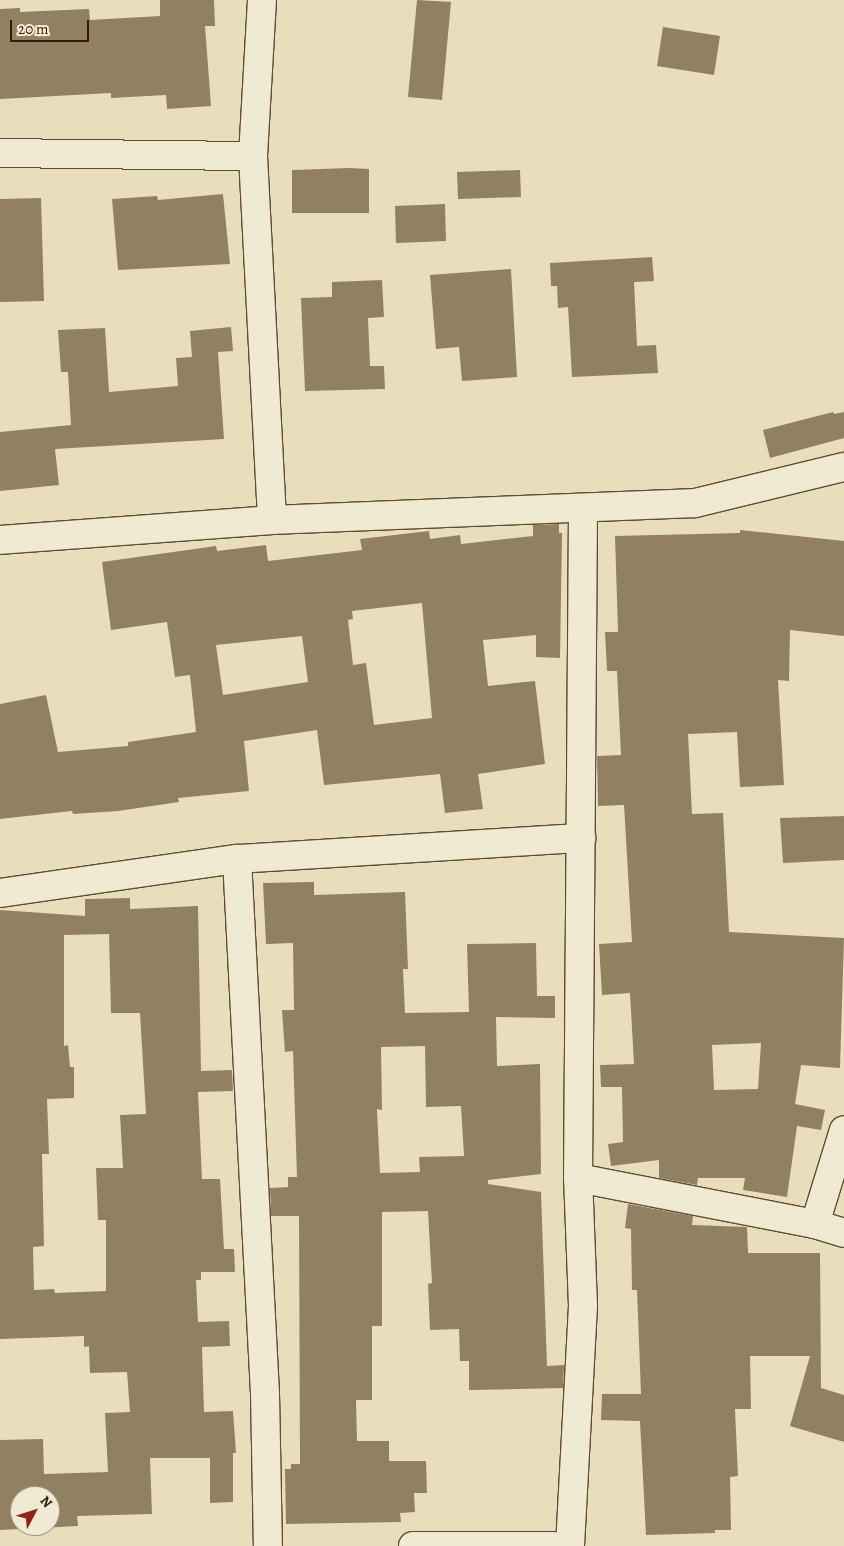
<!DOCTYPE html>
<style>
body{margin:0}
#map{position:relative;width:844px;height:1546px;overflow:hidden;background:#e8debc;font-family:Alegreya,serif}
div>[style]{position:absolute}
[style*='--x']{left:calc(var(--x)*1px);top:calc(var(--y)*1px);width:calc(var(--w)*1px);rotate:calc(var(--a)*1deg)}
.building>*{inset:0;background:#928063}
.roads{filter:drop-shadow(1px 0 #614c30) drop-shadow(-1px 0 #614c30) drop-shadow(0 1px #614c30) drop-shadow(0 -1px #614c30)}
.minor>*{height:28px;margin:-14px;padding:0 14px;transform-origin:14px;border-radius:14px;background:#f0ead3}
span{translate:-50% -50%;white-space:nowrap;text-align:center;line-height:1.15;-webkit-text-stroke:4.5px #f0ead3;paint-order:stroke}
.north{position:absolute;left:10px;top:1486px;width:50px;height:50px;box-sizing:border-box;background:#f0ead3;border:1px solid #a5977f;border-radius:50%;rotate:50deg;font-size:14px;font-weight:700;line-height:20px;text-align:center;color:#341b02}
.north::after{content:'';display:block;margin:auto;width:18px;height:22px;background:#8f2418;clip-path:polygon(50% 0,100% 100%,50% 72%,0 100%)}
.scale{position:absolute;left:10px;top:20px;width:79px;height:22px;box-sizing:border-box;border:2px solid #341b02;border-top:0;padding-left:6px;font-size:15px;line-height:18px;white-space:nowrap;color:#341b02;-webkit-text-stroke:4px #f0ead3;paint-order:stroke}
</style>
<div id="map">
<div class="building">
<i style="clip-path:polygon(160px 0,214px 0,215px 26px,205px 26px,211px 106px,167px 109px,166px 95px,111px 98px,111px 93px,0 99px,0 9px,20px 8px,20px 12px,89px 9px,90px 20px,160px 16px)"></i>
<i style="clip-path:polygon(417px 0,451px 2px,442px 100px,408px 97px)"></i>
<i style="clip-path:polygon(663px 27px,720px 36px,714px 75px,657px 66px)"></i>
<i style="clip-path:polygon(349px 168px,369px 169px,369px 213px,292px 213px,292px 170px)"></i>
<i style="clip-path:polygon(520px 170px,521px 197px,458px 199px,457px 172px)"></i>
<i style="clip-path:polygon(223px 194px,230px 264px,118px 270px,112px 199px,157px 196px,158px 200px)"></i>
<i style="clip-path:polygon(41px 198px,44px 301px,0 302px,0 199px)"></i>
<i style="clip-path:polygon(445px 204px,446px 241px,396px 243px,395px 206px)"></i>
<i style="clip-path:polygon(652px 257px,654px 281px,634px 282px,637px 346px,656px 345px,658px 373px,572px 377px,568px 307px,558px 308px,557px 286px,551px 286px,550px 263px)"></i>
<i style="clip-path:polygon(511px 269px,517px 377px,462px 381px,459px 347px,436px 349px,430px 275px)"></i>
<i style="clip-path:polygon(382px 280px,384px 317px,368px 318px,370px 366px,384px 366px,385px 389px,305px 391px,301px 298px,332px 297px,332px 282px)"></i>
<i style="clip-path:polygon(231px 327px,233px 351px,218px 352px,224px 439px,55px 449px,59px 485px,0 491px,0 432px,71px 425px,68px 372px,61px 372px,58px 330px,105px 328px,109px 392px,178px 386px,176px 358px,192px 357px,190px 331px)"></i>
<i style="clip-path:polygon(833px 412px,834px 414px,844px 412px,844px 438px,770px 458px,763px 430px)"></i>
<i style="clip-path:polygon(evenodd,559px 524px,559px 533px,562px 533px,560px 658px,536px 657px,536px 635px,483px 640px,488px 686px,535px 681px,545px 764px,478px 774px,483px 809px,445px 813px,440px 774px,324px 785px,317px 730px,244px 741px,249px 791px,178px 798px,179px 802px,118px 811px,73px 814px,72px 811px,0 819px,0 704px,46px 695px,58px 752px,128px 746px,128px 742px,196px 732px,190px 675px,175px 677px,167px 622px,111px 630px,102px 562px,216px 546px,217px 551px,266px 545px,268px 561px,362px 550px,360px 539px,429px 531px,430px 539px,460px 535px,461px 544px,533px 536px,533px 525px,559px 524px,422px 603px,432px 718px,374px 725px,366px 663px,353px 665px,348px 620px,353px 619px,352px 611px,422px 603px,559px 524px,302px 636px,308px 682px,223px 695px,216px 645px,302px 636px)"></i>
<i style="clip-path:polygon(evenodd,740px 530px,844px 541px,844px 636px,790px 630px,789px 681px,778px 680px,784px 785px,740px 787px,737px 732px,688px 734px,692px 814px,723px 813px,729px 932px,844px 938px,840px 1068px,801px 1065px,795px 1104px,825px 1110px,821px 1130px,797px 1126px,787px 1197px,743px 1190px,745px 1178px,698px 1178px,697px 1185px,659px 1178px,659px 1160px,611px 1166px,608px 1144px,623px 1142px,622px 1087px,601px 1087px,600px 1065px,634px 1064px,630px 993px,602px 995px,599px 944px,632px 942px,624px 805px,598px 806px,597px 756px,621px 755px,617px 671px,607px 671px,605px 632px,618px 632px,615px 536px,740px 533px,740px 530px,761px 1043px,758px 1089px,714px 1090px,712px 1045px,761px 1043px)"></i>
<i style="clip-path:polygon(844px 816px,844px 860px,783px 863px,780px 818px)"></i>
<i style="clip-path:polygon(evenodd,314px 882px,314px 895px,405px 892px,408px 969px,403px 969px,405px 1013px,469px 1012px,467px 944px,536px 943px,537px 996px,555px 996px,555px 1018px,496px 1017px,497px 1066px,540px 1064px,541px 1174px,488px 1180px,488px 1184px,541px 1192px,547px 1366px,564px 1365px,563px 1388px,469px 1390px,469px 1361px,460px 1361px,459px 1329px,430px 1330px,428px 1284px,432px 1283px,428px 1211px,382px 1212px,382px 1326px,372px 1326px,372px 1400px,356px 1400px,357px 1441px,389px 1441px,389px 1461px,426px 1461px,427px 1493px,414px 1493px,415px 1512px,400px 1513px,401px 1522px,286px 1524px,285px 1469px,291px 1469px,291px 1464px,300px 1464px,299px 1216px,271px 1216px,270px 1188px,288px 1187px,288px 1177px,297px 1177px,293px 1051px,285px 1052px,282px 1010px,294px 1010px,293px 943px,266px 944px,263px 883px,314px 882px,425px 1046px,426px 1107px,461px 1106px,464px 1156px,419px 1157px,420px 1172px,380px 1173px,377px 1109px,382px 1110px,381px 1047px,425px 1046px)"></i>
<i style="clip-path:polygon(evenodd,130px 898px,130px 909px,198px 906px,201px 1071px,232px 1070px,233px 1091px,198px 1092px,202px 1179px,220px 1179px,224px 1249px,234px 1249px,235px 1272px,201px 1272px,201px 1280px,196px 1280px,198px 1322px,229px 1321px,230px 1346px,202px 1347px,204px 1412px,233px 1411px,236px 1453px,233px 1453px,233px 1502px,210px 1503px,210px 1458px,150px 1458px,152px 1514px,77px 1516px,78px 1526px,0 1530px,0 1440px,43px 1439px,44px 1474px,108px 1472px,105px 1413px,130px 1412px,127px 1372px,90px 1373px,89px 1346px,84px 1347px,84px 1336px,0 1339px,0 910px,85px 916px,85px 899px,130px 898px,109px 934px,111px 1013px,140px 1013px,146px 1114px,120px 1115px,123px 1168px,96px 1168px,98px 1220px,106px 1220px,106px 1291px,55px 1293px,54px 1289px,34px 1290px,33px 1247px,44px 1246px,42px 1154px,49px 1154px,47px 1099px,74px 1098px,74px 1067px,70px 1067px,68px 1045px,64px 1046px,64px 935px,109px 934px,130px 898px,20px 1496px,50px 1496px,50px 1526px,20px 1526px,20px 1496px)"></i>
<i style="clip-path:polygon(628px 1204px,693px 1216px,692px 1225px,747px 1227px,748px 1253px,820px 1253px,821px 1388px,844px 1395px,844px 1442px,790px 1426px,810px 1356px,750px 1356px,751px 1409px,735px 1409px,738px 1476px,730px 1477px,731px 1530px,715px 1530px,715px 1533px,646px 1535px,640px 1421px,601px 1420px,602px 1394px,641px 1394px,637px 1290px,632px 1290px,631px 1229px,625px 1228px)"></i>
</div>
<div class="roads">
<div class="minor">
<i style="--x:262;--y:0;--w:156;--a:93.3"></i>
<i style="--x:253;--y:156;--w:364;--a:87"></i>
<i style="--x:0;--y:153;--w:253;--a:0.7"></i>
<i style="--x:0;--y:540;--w:273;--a:-4.2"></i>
<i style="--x:272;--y:520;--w:423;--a:-2.3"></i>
<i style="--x:695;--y:503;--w:153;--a:-13.6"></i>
<i style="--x:237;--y:859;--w:536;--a:87"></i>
<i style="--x:265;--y:1394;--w:152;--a:88.9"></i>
<i style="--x:0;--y:893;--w:239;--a:-8.2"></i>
<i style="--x:237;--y:859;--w:345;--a:-3.5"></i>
<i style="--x:578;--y:1178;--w:241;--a:11"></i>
<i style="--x:815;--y:1224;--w:30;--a:17"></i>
<i style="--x:815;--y:1224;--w:98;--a:-72.9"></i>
<i style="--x:413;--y:1546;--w:140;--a:0"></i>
<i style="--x:570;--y:1546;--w:240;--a:-86.9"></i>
<i style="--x:583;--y:1306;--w:128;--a:-92.2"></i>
<i style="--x:578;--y:1178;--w:668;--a:-89.57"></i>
</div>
</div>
<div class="north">N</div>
<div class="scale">20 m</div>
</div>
